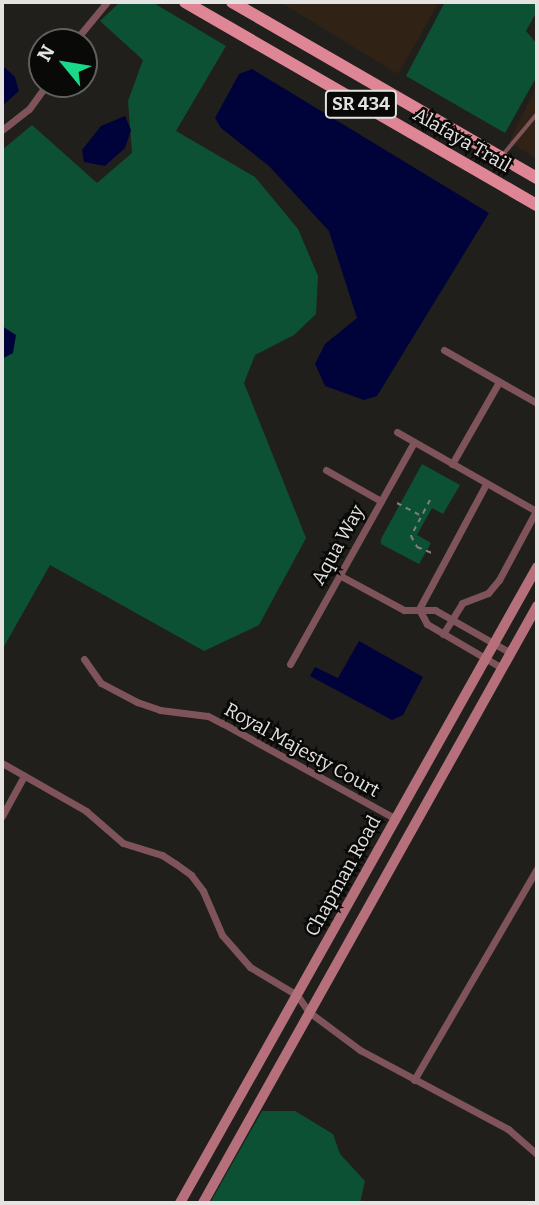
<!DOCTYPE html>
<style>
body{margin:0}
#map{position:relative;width:539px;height:1205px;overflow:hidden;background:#201f1c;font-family:Bitter,serif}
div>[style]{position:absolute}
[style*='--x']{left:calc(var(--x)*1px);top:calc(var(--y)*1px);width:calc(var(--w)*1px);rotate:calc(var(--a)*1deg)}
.commercial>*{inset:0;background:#302316}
.green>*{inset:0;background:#0d5135}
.water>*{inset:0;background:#000339}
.path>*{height:2px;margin-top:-1px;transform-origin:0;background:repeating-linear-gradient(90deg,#81807e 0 5px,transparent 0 10px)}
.lane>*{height:3.5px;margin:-1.75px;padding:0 1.75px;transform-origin:1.75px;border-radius:1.75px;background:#7e535a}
.street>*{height:7px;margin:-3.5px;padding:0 3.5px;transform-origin:3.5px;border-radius:3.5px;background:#7e535a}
.secondary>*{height:10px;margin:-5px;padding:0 5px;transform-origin:5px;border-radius:5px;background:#b5707c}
.primary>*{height:12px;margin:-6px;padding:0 6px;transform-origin:6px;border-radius:6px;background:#df8696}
span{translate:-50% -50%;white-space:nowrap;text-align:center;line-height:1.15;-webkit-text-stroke:5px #090908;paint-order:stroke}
.shield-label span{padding:2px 5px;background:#090908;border:2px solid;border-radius:5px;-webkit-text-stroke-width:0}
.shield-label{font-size:18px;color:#e4e3e2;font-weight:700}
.street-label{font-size:19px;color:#e4e3e2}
.frame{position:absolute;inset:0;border:4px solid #e4e3e2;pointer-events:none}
.north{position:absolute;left:28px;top:28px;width:70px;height:70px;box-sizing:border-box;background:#090908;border:2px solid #61605f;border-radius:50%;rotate:300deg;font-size:19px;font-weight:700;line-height:28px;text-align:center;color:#e4e3e2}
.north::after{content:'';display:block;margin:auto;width:24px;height:32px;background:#19d989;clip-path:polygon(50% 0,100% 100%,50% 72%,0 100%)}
</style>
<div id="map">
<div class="commercial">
<i style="clip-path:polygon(280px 2px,439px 2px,398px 74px)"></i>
<i style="clip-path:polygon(537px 85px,537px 159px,509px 142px)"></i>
</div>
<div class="green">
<i style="clip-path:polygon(120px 2px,152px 2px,226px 46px,176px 131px,255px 177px,298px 229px,318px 276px,316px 314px,294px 335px,255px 355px,244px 383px,306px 538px,259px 625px,204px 651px,50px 565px,2px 650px,2px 150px,32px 125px,97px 183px,132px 153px,128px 101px,143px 60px,100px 21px)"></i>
<i style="clip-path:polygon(445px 2px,537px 2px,537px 11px,526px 31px,537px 44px,537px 76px,505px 133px,406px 76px)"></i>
<i style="clip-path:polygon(422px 464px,460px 485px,443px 514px,432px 508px,417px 535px,431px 543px,419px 564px,381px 544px,381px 539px)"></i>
<i style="clip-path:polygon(262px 1111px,295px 1111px,333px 1134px,340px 1154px,365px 1181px,360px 1203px,210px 1203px)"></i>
</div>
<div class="water">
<i style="clip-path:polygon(2px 65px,15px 77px,19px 91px,2px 106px)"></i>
<i style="clip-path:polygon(252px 69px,489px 213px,377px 396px,364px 400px,325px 386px,315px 364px,325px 344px,357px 318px,329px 231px,269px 166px,221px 128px,215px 118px,239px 74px)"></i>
<i style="clip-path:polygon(125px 116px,131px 130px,125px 148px,105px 166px,84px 162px,82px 150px,101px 126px)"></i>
<i style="clip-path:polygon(2px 326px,16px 335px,13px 353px,2px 359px)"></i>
<i style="clip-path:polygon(359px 641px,423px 677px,403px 715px,392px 720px,310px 676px,315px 667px,338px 678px)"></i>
</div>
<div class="path">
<i style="--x:430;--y:500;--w:41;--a:117.8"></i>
<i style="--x:411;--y:536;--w:13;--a:61"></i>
<i style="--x:417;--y:547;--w:16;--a:22"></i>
<i style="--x:397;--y:503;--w:27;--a:28"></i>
</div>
<div class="lane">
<i style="--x:502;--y:156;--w:55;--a:-50.2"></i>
</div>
<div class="street">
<i style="--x:74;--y:42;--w:52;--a:-50.5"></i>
<i style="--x:2;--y:130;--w:34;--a:-38"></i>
<i style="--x:29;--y:109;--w:31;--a:-54"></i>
<i style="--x:444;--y:350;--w:107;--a:29.7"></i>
<i style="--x:397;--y:432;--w:160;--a:29.6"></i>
<i style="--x:452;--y:464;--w:95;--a:-60.2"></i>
<i style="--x:326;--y:470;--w:63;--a:29.4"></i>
<i style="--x:339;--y:575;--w:74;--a:28.3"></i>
<i style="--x:404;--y:610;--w:31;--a:0"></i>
<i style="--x:435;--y:610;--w:87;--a:29.5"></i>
<i style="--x:419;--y:609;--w:142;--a:-61.8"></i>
<i style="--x:419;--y:609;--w:17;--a:62"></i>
<i style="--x:427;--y:624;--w:87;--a:30.4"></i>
<i style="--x:443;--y:634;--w:36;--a:-58"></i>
<i style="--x:462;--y:603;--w:28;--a:-21"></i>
<i style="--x:488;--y:593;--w:17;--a:-50"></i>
<i style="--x:499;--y:580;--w:81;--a:-61.8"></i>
<i style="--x:84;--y:659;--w:29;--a:55"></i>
<i style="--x:101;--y:683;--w:41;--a:27.8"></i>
<i style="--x:137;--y:702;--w:24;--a:19"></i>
<i style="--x:160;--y:710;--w:48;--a:7.1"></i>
<i style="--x:208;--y:716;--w:16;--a:27"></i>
<i style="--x:222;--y:723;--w:199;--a:28.9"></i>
<i style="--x:290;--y:664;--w:254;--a:-60.8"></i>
<i style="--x:2;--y:763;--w:97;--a:29.7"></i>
<i style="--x:86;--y:811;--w:49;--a:40.9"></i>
<i style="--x:123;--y:843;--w:41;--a:17.1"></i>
<i style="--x:162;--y:855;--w:17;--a:33"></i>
<i style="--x:176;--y:864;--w:19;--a:36"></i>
<i style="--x:191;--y:875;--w:20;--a:53"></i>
<i style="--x:203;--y:891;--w:48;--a:66.6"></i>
<i style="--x:222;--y:935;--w:43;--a:48.8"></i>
<i style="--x:250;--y:967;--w:55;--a:30.8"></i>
<i style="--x:297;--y:995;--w:21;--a:55"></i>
<i style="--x:309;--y:1012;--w:64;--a:36.7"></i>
<i style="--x:360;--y:1050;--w:168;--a:28.1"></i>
<i style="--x:508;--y:1129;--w:38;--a:41"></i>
<i style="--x:2;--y:816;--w:46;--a:-61.2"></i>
<i style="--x:414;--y:1080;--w:244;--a:-59.8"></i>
</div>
<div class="secondary">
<i style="--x:180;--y:1203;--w:729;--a:-60.69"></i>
<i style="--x:203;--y:1203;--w:684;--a:-60.77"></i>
</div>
<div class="primary">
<i style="--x:185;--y:2;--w:406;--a:30"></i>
<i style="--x:232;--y:2;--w:352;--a:30"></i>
</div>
<div class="shield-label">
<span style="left:361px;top:104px">SR 434</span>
</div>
<div class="street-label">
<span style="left:462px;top:140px;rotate:30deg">Alafaya Trail</span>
<span style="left:338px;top:545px;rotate:-61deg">Aqua Way</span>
<span style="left:302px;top:750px;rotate:29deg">Royal Majesty Court</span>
<span style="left:343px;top:876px;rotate:-61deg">Chapman Road</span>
</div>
<div class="frame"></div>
<div class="north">N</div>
</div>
